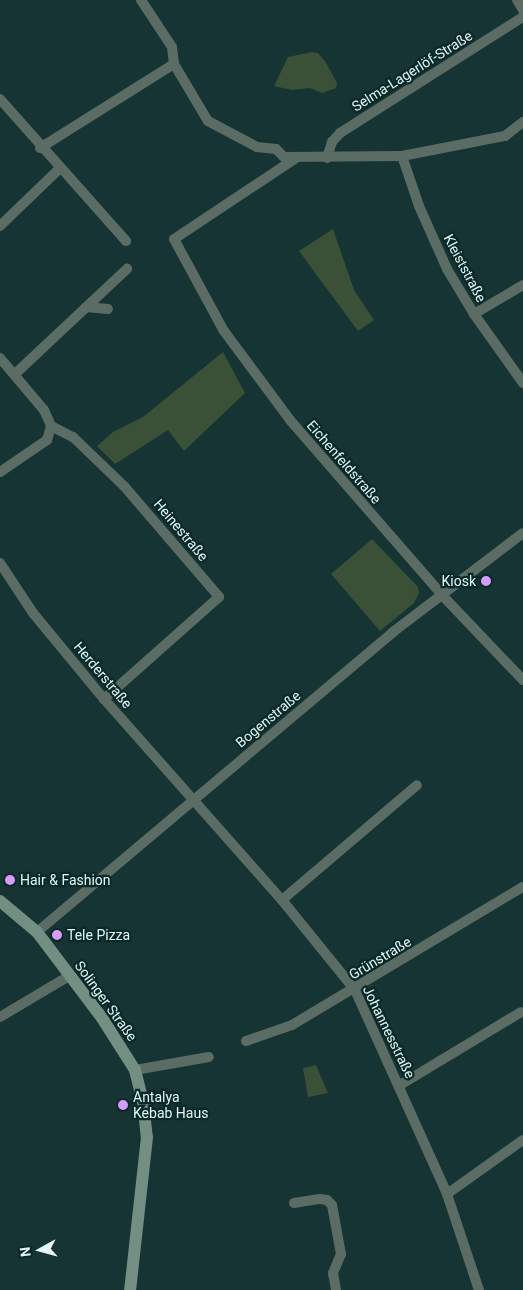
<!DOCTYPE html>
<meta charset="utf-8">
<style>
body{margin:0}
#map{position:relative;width:523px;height:1290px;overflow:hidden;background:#153433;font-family:Roboto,sans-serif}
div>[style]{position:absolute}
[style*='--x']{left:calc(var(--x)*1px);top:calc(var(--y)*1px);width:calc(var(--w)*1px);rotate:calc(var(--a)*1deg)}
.green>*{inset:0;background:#3a5138}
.minor>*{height:10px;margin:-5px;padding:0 5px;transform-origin:5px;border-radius:5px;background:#5b6c64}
.secondary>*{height:12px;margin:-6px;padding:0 6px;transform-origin:6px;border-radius:6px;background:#738e82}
.dots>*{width:14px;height:14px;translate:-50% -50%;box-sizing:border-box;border:2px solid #092a29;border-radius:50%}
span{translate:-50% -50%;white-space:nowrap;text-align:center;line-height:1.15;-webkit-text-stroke:4.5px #092a29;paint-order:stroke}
.street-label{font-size:14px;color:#e4f5f4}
.poi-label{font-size:14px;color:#e4f5f4}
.right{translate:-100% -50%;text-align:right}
.left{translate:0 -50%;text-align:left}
.north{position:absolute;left:15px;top:1225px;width:50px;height:50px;-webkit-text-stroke:4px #092a29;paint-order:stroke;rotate:263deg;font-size:14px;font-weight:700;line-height:20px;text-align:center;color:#e4f5f4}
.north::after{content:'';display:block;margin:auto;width:18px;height:22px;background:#e4f5f4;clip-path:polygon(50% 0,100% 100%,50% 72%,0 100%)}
</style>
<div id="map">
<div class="green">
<i style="clip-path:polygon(312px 52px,318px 53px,325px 61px,337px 83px,336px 88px,322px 93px,310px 88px,292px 90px,274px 86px,288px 57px)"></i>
<i style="clip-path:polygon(333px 229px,354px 290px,374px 320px,358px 331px,299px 251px)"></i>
<i style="clip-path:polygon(223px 352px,245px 393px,184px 451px,168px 430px,115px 464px,97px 446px,113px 432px,143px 417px)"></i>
<i style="clip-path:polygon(372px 539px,418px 587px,419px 593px,414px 603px,380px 631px,331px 574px)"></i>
<i style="clip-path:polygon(316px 1065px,328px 1093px,308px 1097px,303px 1068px)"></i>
</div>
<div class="minor">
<i style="--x:141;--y:0;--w:56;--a:56.6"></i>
<i style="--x:172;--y:47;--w:17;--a:83"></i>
<i style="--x:174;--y:64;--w:66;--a:59.2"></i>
<i style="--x:208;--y:121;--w:55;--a:28"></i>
<i style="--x:257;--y:147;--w:19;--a:6"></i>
<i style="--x:276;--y:149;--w:11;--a:45"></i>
<i style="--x:284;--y:157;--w:118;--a:-0.5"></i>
<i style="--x:402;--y:156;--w:105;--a:-11"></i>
<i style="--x:505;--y:136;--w:23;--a:-38"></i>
<i style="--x:517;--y:0;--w:12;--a:59"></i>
<i style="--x:0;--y:99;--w:190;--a:48.4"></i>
<i style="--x:40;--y:148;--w:158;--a:-32.1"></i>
<i style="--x:402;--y:156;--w:53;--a:71.2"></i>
<i style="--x:419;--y:206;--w:69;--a:66"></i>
<i style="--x:447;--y:269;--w:52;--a:59"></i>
<i style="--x:474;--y:314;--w:85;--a:54.6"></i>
<i style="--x:296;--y:158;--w:146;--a:146.4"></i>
<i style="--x:174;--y:239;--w:105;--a:61.5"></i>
<i style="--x:224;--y:331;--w:111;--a:53.4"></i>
<i style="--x:290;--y:420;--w:230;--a:49"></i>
<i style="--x:441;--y:594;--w:119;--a:46.4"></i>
<i style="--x:327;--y:158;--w:17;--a:-73"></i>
<i style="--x:332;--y:142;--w:12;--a:-48"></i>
<i style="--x:340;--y:133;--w:217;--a:-32.4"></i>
<i style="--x:0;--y:226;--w:82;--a:-44"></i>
<i style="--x:86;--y:307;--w:22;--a:5"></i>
<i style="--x:474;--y:314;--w:57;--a:-30.6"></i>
<i style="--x:0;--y:358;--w:68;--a:49.8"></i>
<i style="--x:44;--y:410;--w:17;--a:66"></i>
<i style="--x:51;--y:426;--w:25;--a:27"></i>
<i style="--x:73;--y:437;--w:71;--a:43.9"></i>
<i style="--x:124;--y:486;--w:146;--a:49.4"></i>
<i style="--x:219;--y:597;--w:154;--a:138.4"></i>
<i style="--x:15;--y:374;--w:154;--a:-43.2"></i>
<i style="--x:0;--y:472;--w:57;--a:-34.2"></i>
<i style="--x:47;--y:440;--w:15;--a:-74"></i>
<i style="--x:0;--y:563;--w:60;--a:56.6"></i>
<i style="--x:33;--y:613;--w:112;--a:50.5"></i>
<i style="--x:104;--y:699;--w:268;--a:48.5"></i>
<i style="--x:282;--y:900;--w:116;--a:51"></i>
<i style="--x:355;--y:990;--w:224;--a:65.7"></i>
<i style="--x:447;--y:1194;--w:101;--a:71.6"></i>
<i style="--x:282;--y:900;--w:177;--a:-40.4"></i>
<i style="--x:37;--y:932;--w:466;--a:-40.1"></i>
<i style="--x:393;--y:632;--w:163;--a:-37.3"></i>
<i style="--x:0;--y:1017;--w:80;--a:-30.7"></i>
<i style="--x:246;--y:1041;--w:49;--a:-19.2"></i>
<i style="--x:292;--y:1025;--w:269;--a:-30.9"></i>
<i style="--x:135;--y:1070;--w:75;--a:-10"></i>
<i style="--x:400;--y:1085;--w:141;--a:-31.1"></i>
<i style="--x:447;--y:1194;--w:93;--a:-35.4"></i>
<i style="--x:294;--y:1203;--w:26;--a:-9"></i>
<i style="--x:320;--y:1199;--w:7;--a:8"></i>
<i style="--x:327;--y:1200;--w:7;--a:45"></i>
<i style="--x:332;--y:1205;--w:50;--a:79.6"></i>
<i style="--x:341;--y:1254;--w:21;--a:113"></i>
<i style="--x:333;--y:1273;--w:17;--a:80"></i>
</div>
<div class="secondary">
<i style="--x:0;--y:901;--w:48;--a:40"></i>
<i style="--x:37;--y:932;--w:108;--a:52.9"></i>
<i style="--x:102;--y:1018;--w:62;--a:57.6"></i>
<i style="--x:135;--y:1070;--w:32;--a:76"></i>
<i style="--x:143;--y:1101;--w:36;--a:84"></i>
<i style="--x:147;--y:1137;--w:154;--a:96.3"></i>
</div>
<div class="dots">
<i style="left:486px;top:581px;background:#d79bf9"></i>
<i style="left:10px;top:880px;background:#d79bf9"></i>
<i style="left:57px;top:935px;background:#d79bf9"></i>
<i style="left:123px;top:1105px;background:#d79bf9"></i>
</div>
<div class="street-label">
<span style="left:412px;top:71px;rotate:-32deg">Selma-Lagerlöf-Straße</span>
<span style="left:465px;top:268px;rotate:62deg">Kleiststraße</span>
<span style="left:344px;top:462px;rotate:49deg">Eichenfeldstraße</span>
<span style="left:181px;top:530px;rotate:50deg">Heinestraße</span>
<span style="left:103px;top:675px;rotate:50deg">Herderstraße</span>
<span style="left:268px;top:719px;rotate:-40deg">Bogenstraße</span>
<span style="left:380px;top:958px;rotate:-31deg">Grünstraße</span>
<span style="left:106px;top:1001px;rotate:54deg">Solinger Straße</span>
<span style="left:389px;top:1032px;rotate:64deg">Johannesstraße</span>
</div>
<div class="poi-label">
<span class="right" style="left:476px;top:581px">Kiosk</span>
<span class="left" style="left:20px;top:880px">Hair &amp; Fashion</span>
<span class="left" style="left:67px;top:935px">Tele Pizza</span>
<span class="left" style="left:133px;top:1105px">Antalya<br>Kebab Haus</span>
</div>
<div class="north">N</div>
</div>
